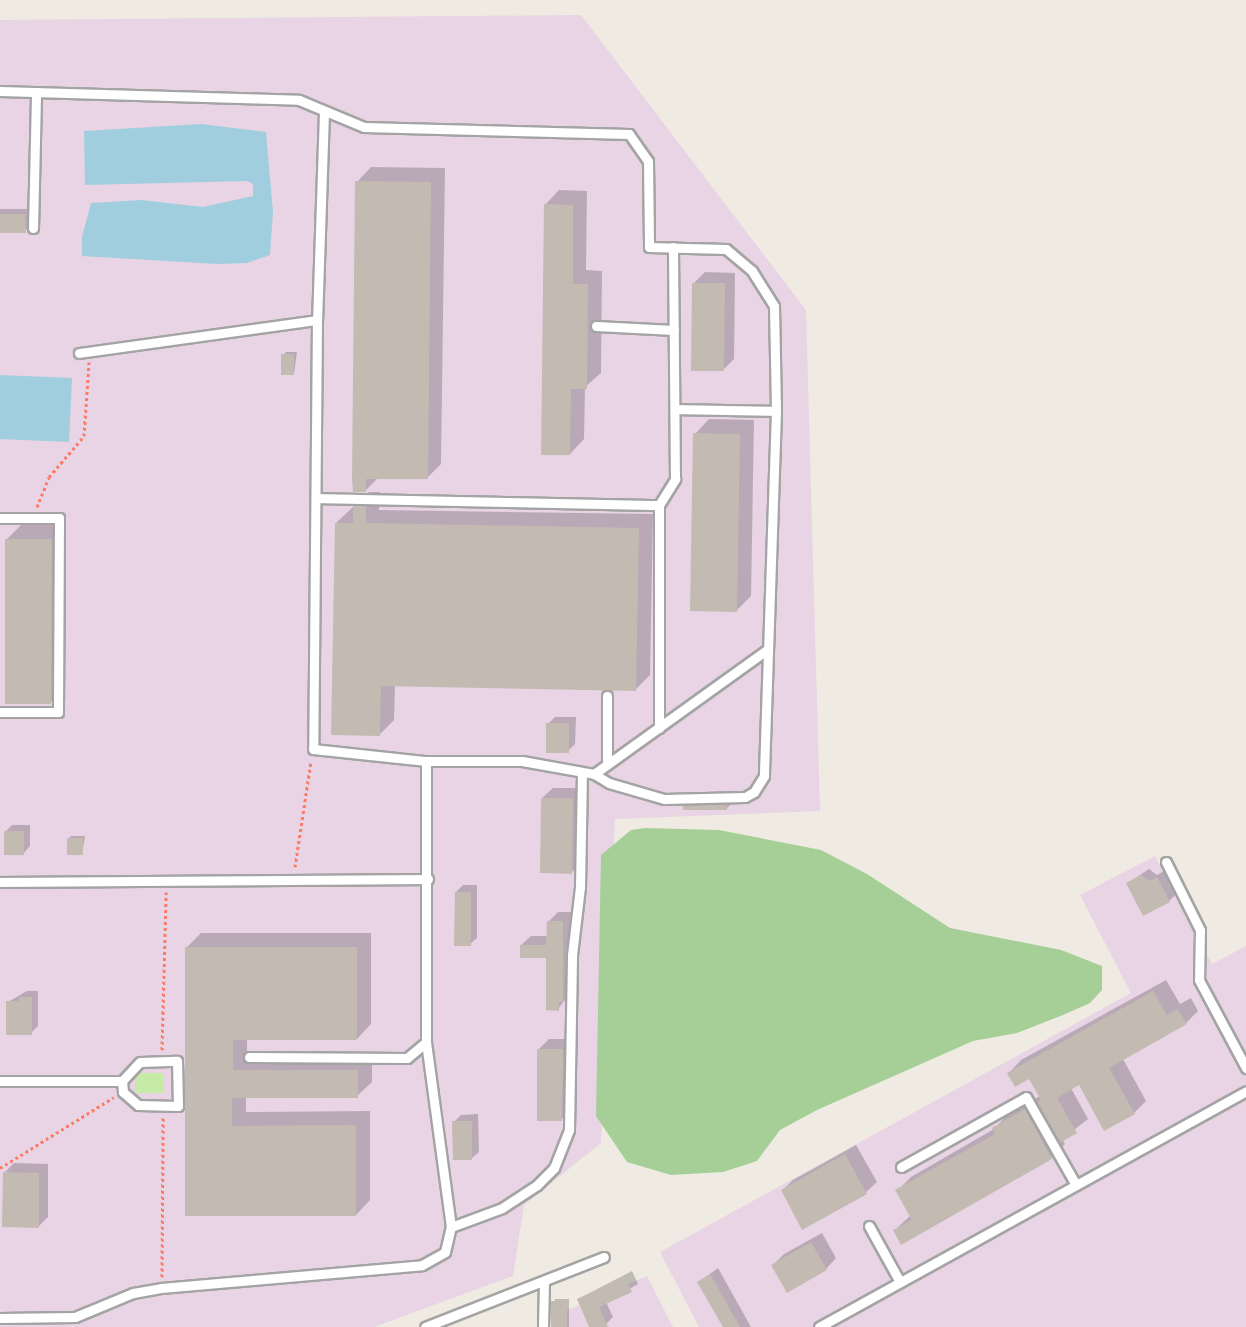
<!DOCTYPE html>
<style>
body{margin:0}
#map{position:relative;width:1246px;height:1327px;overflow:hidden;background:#efebe2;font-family:Roboto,sans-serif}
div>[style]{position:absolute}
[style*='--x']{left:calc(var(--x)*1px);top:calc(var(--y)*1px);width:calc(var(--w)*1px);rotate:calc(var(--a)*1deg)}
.industrial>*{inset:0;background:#e8d4e4}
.grass>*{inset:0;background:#c6eba7}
.forest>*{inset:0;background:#a5cf96}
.water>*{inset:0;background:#a1cede}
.shadow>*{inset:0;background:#0003}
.building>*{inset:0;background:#c3bab2}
.path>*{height:3px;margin-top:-1.5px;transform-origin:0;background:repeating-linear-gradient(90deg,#fd7a65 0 3px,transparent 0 6px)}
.roads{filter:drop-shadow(2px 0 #a4a4a4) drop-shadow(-2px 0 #a4a4a4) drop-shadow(0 2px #a4a4a4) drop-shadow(0 -2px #a4a4a4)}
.service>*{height:9px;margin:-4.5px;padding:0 4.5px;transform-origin:4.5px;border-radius:4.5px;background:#fff}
span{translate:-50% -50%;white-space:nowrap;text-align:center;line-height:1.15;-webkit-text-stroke:5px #fff;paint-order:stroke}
</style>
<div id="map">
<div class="industrial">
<i style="clip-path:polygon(581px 15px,806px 310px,820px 811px,615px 819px,601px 1143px,524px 1205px,513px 1276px,374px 1327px,0 1327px,0 20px)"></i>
<i style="clip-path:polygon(1155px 856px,1212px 964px,1246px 946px,1246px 1327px,699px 1327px,660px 1252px,1131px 993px,1080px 895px)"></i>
<i style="clip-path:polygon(647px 1276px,673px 1327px,562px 1327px,563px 1312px)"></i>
</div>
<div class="grass">
<i style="clip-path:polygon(135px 1073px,164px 1073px,164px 1093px,135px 1093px)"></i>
</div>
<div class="forest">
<i style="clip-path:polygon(645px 828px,719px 830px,821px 850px,867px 874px,950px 928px,1061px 950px,1102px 966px,1102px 990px,1090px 1003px,1063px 1015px,1017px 1033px,973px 1041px,817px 1110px,780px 1130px,757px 1161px,723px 1172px,671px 1175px,627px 1162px,596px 1116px,601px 855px,631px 830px)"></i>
</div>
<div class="water">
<i style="clip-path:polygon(201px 124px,266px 132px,273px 212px,270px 255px,247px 263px,217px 264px,82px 256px,82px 237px,91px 203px,141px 200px,203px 207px,253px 196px,253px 184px,247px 181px,85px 185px,84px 131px)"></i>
<i style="clip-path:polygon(0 375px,72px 378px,69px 442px,0 439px)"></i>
</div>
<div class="shadow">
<i style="clip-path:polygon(371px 167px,445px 168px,441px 464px,427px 478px,379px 477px,365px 491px,357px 182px)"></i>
<i style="clip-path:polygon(559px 190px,587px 191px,586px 270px,602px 271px,601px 373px,585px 387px,584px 439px,570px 454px,545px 205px)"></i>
<i style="clip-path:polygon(0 209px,30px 209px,30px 226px,25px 231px,0 231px)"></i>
<i style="clip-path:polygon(705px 272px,735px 273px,734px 359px,723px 370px,694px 283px)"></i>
<i style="clip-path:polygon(286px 352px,297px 352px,294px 374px,283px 355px)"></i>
<i style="clip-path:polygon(709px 419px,754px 420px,751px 596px,737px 610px,695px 434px)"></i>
<i style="clip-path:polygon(369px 492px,380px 492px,379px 510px,653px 514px,650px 675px,636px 689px,395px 685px,394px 720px,380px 734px,336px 523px)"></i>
<i style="clip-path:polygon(21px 525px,66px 525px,65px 688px,51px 702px,7px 539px)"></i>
<i style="clip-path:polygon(555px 717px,576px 717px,575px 744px,568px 751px,548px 724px)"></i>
<i style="clip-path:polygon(553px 788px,583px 788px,582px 862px,572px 872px,542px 798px)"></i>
<i style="clip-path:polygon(692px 799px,734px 801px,727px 808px,685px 806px)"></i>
<i style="clip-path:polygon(12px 825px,30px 825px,30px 846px,24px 853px,5px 832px)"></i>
<i style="clip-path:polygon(71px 836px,85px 836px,82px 854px,68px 839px)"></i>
<i style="clip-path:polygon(1149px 869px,1157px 875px,1164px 871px,1176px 894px,1169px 901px,1128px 883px)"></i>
<i style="clip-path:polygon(463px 885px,477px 885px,477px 938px,470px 944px,456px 892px)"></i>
<i style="clip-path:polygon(558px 912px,572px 912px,572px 991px,558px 1009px,548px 956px,521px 945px,531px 936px,548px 936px,548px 922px)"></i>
<i style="clip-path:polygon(201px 933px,371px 933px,371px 1024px,357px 1039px,247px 1039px,247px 1056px,372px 1056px,372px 1082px,357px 1096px,246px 1096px,246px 1112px,370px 1111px,370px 1200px,356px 1215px,187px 1215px,187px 947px)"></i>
<i style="clip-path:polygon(1166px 980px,1180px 1004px,1191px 998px,1198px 1011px,1186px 1023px,1123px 1059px,1146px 1101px,1134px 1113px,1080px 1083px,1071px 1088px,1088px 1119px,1062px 1139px,1065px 1144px,1051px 1158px,895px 1230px,911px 1215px,897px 1191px,911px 1177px,994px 1129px,1008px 1114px,1040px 1096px,1029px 1076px,1009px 1073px,1021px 1060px)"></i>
<i style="clip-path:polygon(27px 991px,38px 991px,38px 1026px,31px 1033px,8px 1002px)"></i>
<i style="clip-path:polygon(549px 1039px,573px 1039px,573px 1108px,562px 1119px,539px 1049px)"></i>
<i style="clip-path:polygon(478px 1114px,479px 1152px,472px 1158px,454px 1122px,461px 1115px)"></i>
<i style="clip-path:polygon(856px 1145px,877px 1182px,866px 1192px,782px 1191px,793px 1180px)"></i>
<i style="clip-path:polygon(14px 1163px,48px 1164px,48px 1217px,38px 1227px,4px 1173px)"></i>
<i style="clip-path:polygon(822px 1233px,836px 1258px,826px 1269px,773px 1265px,784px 1254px)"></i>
<i style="clip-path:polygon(718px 1268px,751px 1327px,724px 1327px,699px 1282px)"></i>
<i style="clip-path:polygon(632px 1271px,638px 1284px,606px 1302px,613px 1317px,606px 1324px,591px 1327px,578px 1299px)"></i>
<i style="clip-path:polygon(555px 1299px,569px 1299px,569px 1327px,552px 1327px)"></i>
</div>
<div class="building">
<i style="clip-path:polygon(355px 181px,431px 182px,428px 479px,366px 479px,366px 492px,353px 492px,352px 479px)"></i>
<i style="clip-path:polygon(544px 204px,573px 205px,573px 284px,588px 284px,587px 389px,571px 389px,570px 455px,541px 455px)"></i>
<i style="clip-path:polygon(0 214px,25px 214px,26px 233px,0 233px)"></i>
<i style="clip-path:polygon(692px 283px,725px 283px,724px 371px,691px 371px)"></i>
<i style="clip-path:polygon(281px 354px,294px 354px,294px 375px,281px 375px)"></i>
<i style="clip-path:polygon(693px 433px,740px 434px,737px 612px,690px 611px)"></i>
<i style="clip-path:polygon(353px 505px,366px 506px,366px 523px,639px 528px,636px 691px,381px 686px,380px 736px,331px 735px,335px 523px,353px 523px)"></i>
<i style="clip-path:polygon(5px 539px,52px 539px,51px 704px,5px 704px)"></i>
<i style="clip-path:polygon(546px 723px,569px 723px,569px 753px,546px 753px)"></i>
<i style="clip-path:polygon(541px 798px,573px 798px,572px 874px,540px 873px)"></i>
<i style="clip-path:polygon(727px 804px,727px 810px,683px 810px,683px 805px)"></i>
<i style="clip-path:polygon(4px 831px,24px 831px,24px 855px,4px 855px)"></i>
<i style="clip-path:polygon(67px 838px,83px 838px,83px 855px,67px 855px)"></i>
<i style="clip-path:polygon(1141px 875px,1150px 881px,1157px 877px,1170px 902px,1143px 916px,1126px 883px)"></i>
<i style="clip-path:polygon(455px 892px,471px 892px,471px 946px,454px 946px)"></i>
<i style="clip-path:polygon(547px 921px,563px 921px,563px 1002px,559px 1002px,559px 1011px,546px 1010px,546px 958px,520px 958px,520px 945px,546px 945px)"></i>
<i style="clip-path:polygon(185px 947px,357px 947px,357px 1040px,233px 1040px,233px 1070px,358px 1070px,358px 1098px,232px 1098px,232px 1126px,356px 1125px,356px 1216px,185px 1216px)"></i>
<i style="clip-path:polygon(1153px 991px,1167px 1015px,1178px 1009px,1187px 1024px,1109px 1068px,1135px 1114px,1104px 1131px,1079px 1085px,1057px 1098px,1077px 1133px,1060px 1143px,1037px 1102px,1041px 1100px,1029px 1079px,1015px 1087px,1007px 1073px)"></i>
<i style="clip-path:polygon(19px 997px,32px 997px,32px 1035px,6px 1035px,6px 1001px,19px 1001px)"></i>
<i style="clip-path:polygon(537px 1049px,563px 1049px,562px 1121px,537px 1121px)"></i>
<i style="clip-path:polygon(1025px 1109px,1052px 1159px,901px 1245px,893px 1230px,912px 1220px,895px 1190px,995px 1134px,992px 1128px)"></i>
<i style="clip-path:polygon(452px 1121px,472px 1121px,472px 1160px,453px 1160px)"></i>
<i style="clip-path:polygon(845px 1154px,867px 1194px,802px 1230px,781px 1190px)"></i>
<i style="clip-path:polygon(3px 1172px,39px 1173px,39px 1228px,2px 1227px)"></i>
<i style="clip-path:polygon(811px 1242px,827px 1270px,787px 1293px,771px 1265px)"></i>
<i style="clip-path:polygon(710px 1274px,740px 1327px,723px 1327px,697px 1282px)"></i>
<i style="clip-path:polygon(625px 1277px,632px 1292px,599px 1307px,608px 1327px,589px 1327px,577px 1299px)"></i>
<i style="clip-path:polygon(551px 1301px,567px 1301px,567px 1327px,551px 1327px)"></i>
</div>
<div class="path">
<i style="--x:37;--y:507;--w:32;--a:-68"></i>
<i style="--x:49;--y:477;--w:54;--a:-49.5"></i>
<i style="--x:84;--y:436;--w:74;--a:-86.1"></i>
<i style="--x:295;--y:867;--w:107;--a:-81.4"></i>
<i style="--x:162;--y:1050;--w:158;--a:-88.5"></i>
<i style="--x:0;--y:1168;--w:134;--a:-31.9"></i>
<i style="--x:162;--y:1277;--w:161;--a:-89.6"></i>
</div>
<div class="roads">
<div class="service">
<i style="--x:0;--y:91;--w:299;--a:1.7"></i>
<i style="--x:299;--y:100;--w:70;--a:22.6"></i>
<i style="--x:364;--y:127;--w:265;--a:1.5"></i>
<i style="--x:629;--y:134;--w:33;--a:55"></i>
<i style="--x:648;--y:161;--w:86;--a:89.3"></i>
<i style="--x:649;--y:247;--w:77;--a:1.5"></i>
<i style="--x:726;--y:249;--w:34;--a:40"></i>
<i style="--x:752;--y:271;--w:41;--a:57.8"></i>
<i style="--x:774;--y:306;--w:105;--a:88.9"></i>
<i style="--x:776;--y:411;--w:365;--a:91.9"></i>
<i style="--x:764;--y:776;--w:19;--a:122"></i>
<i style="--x:754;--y:792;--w:10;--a:151"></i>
<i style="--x:745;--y:797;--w:81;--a:178.6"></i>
<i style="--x:664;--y:799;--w:57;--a:-163.8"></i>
<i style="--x:609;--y:783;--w:17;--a:-149"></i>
<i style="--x:324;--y:112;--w:208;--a:91.9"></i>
<i style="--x:317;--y:320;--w:429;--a:90.5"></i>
<i style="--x:313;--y:749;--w:114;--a:6.1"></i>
<i style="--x:426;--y:761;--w:96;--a:0"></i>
<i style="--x:522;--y:761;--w:73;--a:10.2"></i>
<i style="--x:594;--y:774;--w:214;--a:-35.7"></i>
<i style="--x:33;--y:228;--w:136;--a:-88.7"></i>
<i style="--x:596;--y:326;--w:78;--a:2.9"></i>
<i style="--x:79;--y:353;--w:240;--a:-7.9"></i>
<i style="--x:676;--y:409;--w:100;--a:1.1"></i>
<i style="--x:317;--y:498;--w:342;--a:1.2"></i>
<i style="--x:0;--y:518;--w:59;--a:0"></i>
<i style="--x:59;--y:518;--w:194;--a:90.3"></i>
<i style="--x:58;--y:712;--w:58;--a:180"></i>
<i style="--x:659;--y:728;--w:223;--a:-90"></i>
<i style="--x:659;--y:505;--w:31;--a:-58"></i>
<i style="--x:675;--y:479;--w:232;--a:-90.5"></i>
<i style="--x:607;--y:764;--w:68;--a:-90"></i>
<i style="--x:1166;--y:862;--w:76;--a:63.4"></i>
<i style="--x:1200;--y:930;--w:50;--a:91.1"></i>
<i style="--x:1199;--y:980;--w:100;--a:61.9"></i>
<i style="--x:0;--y:882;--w:428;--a:-0.4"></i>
<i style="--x:249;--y:1057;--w:158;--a:0.4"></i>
<i style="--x:407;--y:1058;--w:25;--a:-40"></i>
<i style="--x:0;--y:1081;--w:122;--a:0"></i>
<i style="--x:122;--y:1081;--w:26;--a:-47"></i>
<i style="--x:140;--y:1062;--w:37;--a:-2"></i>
<i style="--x:177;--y:1061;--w:45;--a:88.7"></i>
<i style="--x:178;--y:1106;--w:40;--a:-178.6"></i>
<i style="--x:138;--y:1105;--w:20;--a:-139"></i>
<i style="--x:123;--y:1092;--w:11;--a:-95"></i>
<i style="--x:901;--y:1167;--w:143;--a:-29.2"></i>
<i style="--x:1026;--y:1097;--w:101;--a:60.4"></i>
<i style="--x:869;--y:1226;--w:64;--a:61"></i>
<i style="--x:451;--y:1227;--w:54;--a:-20.4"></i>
<i style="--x:502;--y:1208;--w:42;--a:-33.3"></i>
<i style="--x:537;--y:1185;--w:24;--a:-45"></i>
<i style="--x:554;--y:1168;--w:41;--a:-68.5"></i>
<i style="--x:569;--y:1130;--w:175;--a:-89"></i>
<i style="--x:572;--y:955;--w:68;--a:-83.3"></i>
<i style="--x:580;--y:887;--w:113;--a:-89"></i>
<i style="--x:0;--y:1318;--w:75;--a:-0.8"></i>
<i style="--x:75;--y:1317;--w:63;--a:-22.5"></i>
<i style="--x:133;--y:1293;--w:28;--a:-10"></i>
<i style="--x:161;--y:1288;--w:262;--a:-5"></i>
<i style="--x:422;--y:1265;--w:26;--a:-29"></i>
<i style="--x:445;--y:1252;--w:26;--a:-77"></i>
<i style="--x:451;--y:1227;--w:187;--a:-97.7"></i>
<i style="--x:426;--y:1042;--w:281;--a:-90"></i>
<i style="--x:425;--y:1327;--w:192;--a:-21.4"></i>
<i style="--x:543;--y:1327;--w:45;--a:-88.7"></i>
<i style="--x:819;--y:1327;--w:488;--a:-28.9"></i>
</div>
</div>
</div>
